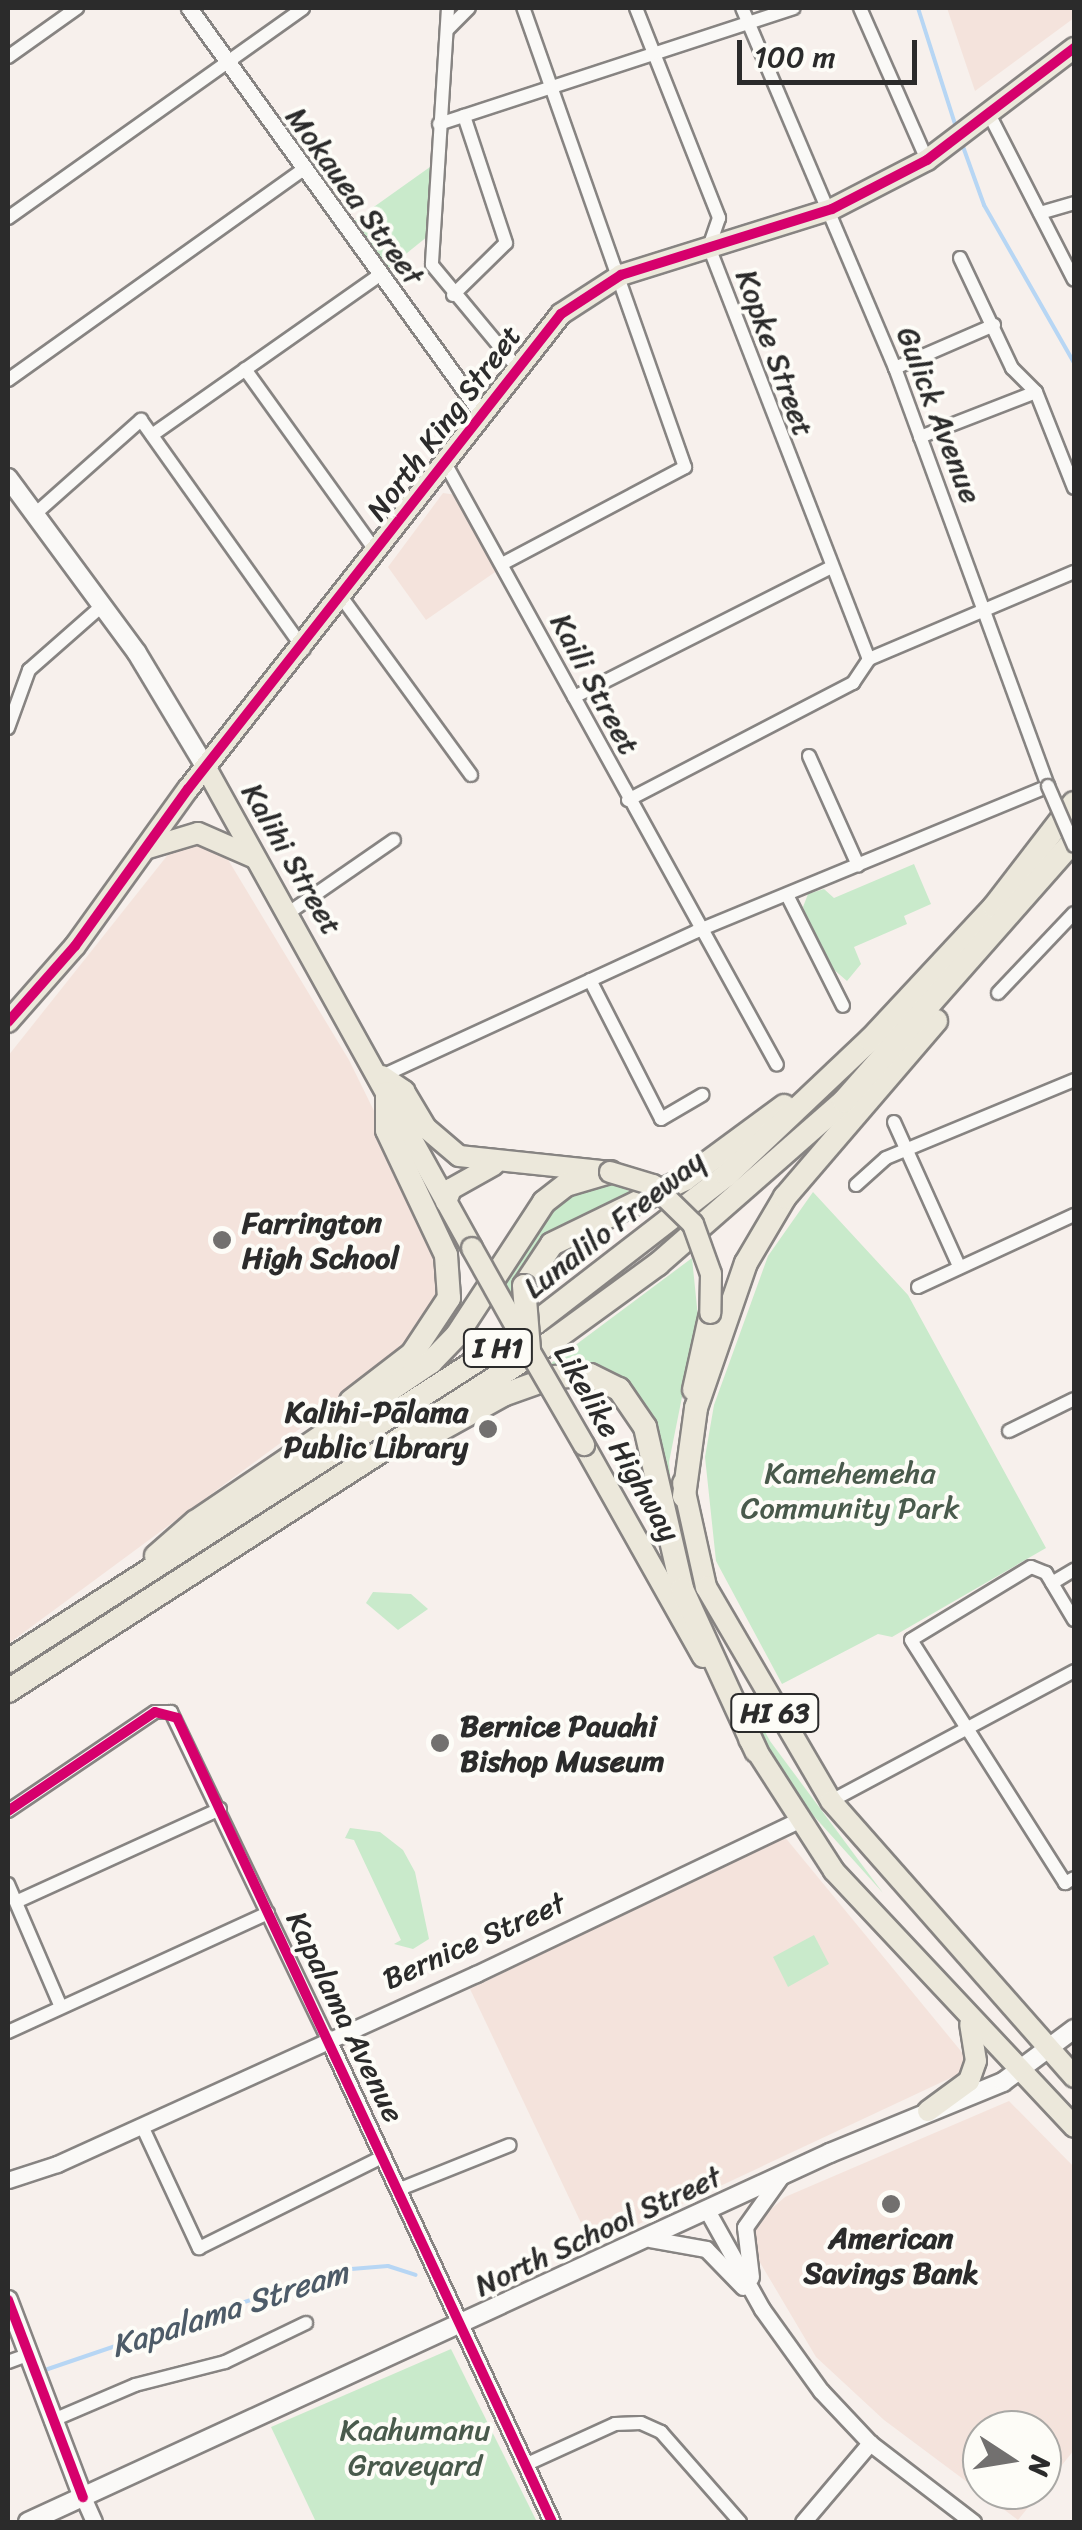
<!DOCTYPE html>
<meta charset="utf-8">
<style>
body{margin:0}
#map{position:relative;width:1082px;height:2530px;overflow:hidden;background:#f7f0ec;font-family:Sriracha,sans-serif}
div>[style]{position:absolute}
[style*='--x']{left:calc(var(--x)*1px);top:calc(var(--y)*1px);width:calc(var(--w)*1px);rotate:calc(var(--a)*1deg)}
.built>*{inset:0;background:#f4e3dc}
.green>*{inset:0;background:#c9eacb}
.stream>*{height:4px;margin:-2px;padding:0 2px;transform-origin:2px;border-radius:2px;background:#b7d6f4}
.roads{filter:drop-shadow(2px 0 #878482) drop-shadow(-2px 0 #878482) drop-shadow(0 2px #878482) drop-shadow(0 -2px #878482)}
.minor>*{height:12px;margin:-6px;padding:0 6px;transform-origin:6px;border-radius:6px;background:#faf9f7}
.tertiary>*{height:15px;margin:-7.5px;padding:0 7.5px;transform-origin:7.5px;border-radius:7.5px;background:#faf9f7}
.secondary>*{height:18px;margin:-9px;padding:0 9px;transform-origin:9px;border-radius:9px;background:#faf9f7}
.primary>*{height:20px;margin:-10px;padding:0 10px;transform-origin:10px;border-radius:10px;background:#ece8db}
.trunk>*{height:20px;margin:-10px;padding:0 10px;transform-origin:10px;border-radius:10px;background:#ece8db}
.motorway>*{height:22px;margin:-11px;padding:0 11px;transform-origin:11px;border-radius:11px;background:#ece8db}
.bridges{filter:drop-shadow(2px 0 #878482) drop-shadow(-2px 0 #878482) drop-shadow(0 2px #878482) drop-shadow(0 -2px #878482)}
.minor-bridge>*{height:12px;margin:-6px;padding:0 6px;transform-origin:6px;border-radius:6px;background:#faf9f7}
.primary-bridge>*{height:20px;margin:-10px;padding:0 10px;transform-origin:10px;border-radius:10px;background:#ece8db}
.trunk-bridge>*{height:20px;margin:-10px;padding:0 10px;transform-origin:10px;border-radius:10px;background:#ece8db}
.motorway-bridge>*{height:22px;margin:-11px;padding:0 11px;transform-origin:11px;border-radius:11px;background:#ece8db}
.cycleway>*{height:10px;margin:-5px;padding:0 5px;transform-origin:5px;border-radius:5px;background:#d6006c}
.dots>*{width:28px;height:28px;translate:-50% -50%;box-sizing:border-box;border:5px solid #fdfcf7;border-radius:50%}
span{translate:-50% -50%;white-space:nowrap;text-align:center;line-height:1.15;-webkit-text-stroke:8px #fdfcf7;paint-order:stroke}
.shield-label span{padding:2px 8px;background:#fdfcf7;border:2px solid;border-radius:8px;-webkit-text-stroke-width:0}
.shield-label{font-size:28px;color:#2b2b2b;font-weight:700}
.street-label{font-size:30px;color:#2b2b2b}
.poi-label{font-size:30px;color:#2b2b2b;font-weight:700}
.left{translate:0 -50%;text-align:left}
.right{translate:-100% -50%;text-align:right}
.park-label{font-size:30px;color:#495a4c}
.water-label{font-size:32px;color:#4d5b68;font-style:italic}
.frame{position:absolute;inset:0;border:10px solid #2b2b2b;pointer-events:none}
.north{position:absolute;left:962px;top:2410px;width:100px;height:100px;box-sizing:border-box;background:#fdfcf7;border:2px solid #a9a8a5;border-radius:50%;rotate:102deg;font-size:28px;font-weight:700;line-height:40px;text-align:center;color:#2b2b2b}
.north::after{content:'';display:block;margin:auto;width:35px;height:45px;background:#72706f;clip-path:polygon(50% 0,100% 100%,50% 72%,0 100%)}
.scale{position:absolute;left:737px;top:40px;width:180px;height:45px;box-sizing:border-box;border:5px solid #2b2b2b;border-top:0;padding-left:12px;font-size:30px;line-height:35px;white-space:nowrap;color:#2b2b2b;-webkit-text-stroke:8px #fdfcf7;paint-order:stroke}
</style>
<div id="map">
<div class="built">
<i style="clip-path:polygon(947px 8px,1074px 8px,1074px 18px,975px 91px)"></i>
<i style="clip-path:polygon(443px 493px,457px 495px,498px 570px,426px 620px,388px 567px)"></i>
<i style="clip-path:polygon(192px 841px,221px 848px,349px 1060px,433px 1231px,443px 1290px,416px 1343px,8px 1644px,8px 1056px,174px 847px)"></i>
<i style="clip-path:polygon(784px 1836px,974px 2067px,592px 2246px,470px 1989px)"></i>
<i style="clip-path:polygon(evenodd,1009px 2101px,1074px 2167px,1074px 2450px,1018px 2520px,884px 2420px,816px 2357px,752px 2249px,755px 2223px,785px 2197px,1009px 2101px,982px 2430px,1042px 2430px,1042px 2490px,982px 2490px,982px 2430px)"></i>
</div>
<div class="green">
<i style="clip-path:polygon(437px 162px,433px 232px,381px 274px,347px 226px)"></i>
<i style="clip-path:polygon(914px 864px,931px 904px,904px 916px,907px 924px,854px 947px,861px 964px,847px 981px,825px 962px,803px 907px,808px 894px,824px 889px,834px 898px)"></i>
<i style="clip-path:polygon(611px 1183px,640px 1196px,541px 1245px,518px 1272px,510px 1305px,498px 1292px,553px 1201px)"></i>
<i style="clip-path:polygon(813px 1192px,908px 1295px,1046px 1548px,892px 1637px,878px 1634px,782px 1684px,716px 1561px,705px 1457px,714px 1405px,768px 1256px)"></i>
<i style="clip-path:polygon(692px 1258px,698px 1317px,669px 1462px,677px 1557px,694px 1603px,770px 1741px,883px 1893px,776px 1774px,712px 1658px,673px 1569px,647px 1437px,635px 1410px,599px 1380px,551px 1377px,546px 1367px)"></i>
<i style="clip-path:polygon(373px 1592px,411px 1594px,428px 1609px,398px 1630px,366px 1603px)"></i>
<i style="clip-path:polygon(350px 1828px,380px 1832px,403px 1850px,415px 1872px,429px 1939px,413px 1949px,394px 1944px,401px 1940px,354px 1840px,345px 1838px)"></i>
<i style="clip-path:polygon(814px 1935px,829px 1964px,788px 1987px,773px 1957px)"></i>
<i style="clip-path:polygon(451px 2349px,537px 2522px,316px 2522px,271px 2427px)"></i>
</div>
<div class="stream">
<i style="--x:918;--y:8;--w:125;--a:72.3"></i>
<i style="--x:961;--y:141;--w:68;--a:70.2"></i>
<i style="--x:984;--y:205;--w:182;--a:60.3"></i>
<i style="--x:45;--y:2370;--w:311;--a:-18.8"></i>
<i style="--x:339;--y:2270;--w:49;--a:-4.7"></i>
<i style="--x:388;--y:2266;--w:29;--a:18"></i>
</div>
<div class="roads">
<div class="minor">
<i style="--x:448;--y:8;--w:257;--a:93.6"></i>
<i style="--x:432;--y:265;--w:131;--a:50.3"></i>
<i style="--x:636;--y:8;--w:226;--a:68.4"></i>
<i style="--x:719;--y:218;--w:31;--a:109"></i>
<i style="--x:709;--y:247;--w:442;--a:68.8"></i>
<i style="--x:860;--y:8;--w:166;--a:66.2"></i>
<i style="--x:447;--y:30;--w:31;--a:-45"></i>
<i style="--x:8;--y:57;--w:85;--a:-35.4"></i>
<i style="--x:989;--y:114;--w:186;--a:62.9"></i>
<i style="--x:439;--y:124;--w:373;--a:-18.1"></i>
<i style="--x:1040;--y:213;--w:35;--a:-16"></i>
<i style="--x:8;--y:218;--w:362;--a:-35.4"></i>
<i style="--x:960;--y:258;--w:122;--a:64.7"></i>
<i style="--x:1012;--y:368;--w:34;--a:45"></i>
<i style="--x:1036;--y:392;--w:103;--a:68.4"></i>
<i style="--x:453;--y:295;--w:74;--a:-44.5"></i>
<i style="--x:506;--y:243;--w:134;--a:-108.3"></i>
<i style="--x:895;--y:368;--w:108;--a:-23.5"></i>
<i style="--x:245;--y:369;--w:226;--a:54.3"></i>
<i style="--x:8;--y:380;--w:361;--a:-35.5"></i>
<i style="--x:152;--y:435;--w:280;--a:-35.1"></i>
<i style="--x:920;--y:437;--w:124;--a:-21.2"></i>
<i style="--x:445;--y:463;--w:687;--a:61.12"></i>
<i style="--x:35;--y:514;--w:142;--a:-41.6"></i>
<i style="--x:141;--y:420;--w:281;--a:54.6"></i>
<i style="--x:502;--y:564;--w:207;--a:-27.9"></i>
<i style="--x:685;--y:467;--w:487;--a:-109.4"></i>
<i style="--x:342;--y:598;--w:219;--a:53.9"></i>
<i style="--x:869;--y:659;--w:223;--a:-23"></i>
<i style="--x:574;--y:697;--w:286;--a:-26.8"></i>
<i style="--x:8;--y:728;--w:62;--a:-70.1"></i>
<i style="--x:29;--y:670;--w:98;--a:-41.3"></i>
<i style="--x:809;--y:756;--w:120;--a:65.8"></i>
<i style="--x:628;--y:800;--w:254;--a:-27.5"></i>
<i style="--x:853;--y:683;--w:29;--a:-56"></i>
<i style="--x:787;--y:895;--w:124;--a:63.2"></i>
<i style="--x:287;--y:914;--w:130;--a:-34.7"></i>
<i style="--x:590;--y:980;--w:156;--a:62.9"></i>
<i style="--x:661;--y:1119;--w:48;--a:-30.3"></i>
<i style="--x:998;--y:993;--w:110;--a:-46.5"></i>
<i style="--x:382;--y:1076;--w:347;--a:-24.7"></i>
<i style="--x:697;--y:931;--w:380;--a:-22.4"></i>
<i style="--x:1048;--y:786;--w:445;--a:-110.1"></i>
<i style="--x:895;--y:368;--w:391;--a:-113"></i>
<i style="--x:894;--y:1122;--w:156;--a:65.7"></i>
<i style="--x:856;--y:1185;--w:40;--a:-42"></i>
<i style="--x:886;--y:1158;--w:204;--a:-22.5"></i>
<i style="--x:918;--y:1287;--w:172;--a:-24.8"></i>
<i style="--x:1009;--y:1431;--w:72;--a:-26.2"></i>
<i style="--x:1052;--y:1583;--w:26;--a:-31"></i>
<i style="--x:1074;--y:1620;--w:55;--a:-120.8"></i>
<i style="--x:1046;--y:1573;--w:16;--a:-158"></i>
<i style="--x:1031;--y:1567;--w:140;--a:148.7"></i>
<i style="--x:911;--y:1640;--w:288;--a:57.6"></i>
<i style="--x:1065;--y:1883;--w:10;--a:-29"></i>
<i style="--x:831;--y:1801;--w:276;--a:-28.1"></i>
<i style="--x:8;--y:1811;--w:177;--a:-34"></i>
<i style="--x:155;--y:1712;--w:16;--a:0"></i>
<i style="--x:171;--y:1712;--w:361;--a:64.4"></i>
<i style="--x:8;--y:1884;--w:134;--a:66.7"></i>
<i style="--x:18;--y:1901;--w:222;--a:-24.5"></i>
<i style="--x:8;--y:2032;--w:286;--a:-24.6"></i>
<i style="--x:142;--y:2126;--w:135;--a:65"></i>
<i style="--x:199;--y:2248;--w:207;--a:-26.4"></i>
<i style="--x:400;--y:2189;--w:118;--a:-21.8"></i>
<i style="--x:8;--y:2362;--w:20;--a:-20"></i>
<i style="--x:51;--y:2421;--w:91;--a:-23.2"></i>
<i style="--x:135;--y:2385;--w:93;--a:-14.3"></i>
<i style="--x:225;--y:2362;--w:90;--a:-25.7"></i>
<i style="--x:525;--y:2465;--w:99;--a:-24.5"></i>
<i style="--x:615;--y:2424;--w:26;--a:-2"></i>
<i style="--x:641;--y:2423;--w:22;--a:24"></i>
<i style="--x:661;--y:2432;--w:120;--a:48.7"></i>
</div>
<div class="tertiary">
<i style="--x:189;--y:8;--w:499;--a:54.2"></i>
<i style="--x:327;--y:2037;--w:535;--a:65.11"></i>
<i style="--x:8;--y:2180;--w:52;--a:-18.1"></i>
<i style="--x:57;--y:2164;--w:460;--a:-24.4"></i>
<i style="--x:476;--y:1974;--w:356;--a:-25.5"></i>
<i style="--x:708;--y:2212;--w:111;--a:60.9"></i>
<i style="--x:762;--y:2309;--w:101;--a:54.3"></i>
<i style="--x:821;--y:2391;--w:71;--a:46.7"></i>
<i style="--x:870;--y:2443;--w:130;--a:37.5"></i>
<i style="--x:650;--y:2239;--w:57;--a:10.1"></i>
<i style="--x:706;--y:2249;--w:53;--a:45.8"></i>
<i style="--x:751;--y:2277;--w:50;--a:-96.8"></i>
<i style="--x:745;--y:2227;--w:64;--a:-54.6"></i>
<i style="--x:83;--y:2497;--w:27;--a:66"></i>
<i style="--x:803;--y:2522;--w:104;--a:-49.7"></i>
</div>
<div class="secondary">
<i style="--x:8;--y:478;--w:217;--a:53.6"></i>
<i style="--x:137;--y:653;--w:134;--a:59"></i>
<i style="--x:8;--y:2300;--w:211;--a:69.2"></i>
<i style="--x:28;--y:2522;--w:883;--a:-24.71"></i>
<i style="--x:830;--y:2153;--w:187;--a:-22.3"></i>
<i style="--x:1003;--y:2082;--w:89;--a:-36.7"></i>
</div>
<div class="primary">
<i style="--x:206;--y:768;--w:549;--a:61.01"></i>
<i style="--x:145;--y:849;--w:55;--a:-16.8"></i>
<i style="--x:198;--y:833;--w:60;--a:23.6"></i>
<i style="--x:8;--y:1022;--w:101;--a:-48.6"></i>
<i style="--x:75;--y:946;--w:193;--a:-54.3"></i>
<i style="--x:188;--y:789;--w:604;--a:-51.86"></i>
<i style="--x:561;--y:314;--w:72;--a:-33"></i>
<i style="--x:621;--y:275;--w:221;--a:-17.4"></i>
<i style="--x:832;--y:209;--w:107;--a:-27.3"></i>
<i style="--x:927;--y:160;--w:185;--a:-37.3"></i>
<i style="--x:382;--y:1076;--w:27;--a:34"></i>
<i style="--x:404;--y:1091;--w:43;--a:59.3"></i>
<i style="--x:426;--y:1128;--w:43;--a:40.3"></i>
<i style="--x:459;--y:1156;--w:152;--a:6"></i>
<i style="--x:446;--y:1202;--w:14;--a:-69"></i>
<i style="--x:451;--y:1189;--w:49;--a:-29.2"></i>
</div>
<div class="trunk">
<i style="--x:693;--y:1390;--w:79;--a:-77.6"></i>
<i style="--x:584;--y:1445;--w:243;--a:60.7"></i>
<i style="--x:683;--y:1483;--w:107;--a:77.5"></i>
<i style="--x:706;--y:1587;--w:248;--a:59.7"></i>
<i style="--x:831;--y:1801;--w:368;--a:48.6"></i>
<i style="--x:749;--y:1739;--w:157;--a:57.2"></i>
<i style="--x:834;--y:1871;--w:351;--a:46.8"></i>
<i style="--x:928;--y:2111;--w:51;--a:-36.2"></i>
<i style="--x:969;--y:2081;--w:21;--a:-71"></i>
<i style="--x:976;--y:2061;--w:37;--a:-99"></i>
</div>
<div class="motorway">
<i style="--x:524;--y:1286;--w:50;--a:-56.3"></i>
<i style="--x:552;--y:1244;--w:148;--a:-26"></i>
<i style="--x:685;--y:1179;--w:123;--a:-36.4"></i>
<i style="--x:351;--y:1401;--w:77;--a:-37.6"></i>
<i style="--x:412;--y:1354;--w:67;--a:-56.5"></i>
<i style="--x:449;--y:1298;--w:43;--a:-94"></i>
<i style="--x:446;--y:1255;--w:138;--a:-115.3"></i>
<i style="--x:387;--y:1130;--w:37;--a:-90"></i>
<i style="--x:418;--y:1442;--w:97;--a:-28.9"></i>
<i style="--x:503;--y:1395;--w:53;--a:-19.8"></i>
<i style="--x:553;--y:1377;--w:37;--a:-3"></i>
<i style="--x:590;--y:1375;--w:32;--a:26"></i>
<i style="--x:619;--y:1389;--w:46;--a:55.6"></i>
<i style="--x:645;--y:1427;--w:166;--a:77.1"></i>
<i style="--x:682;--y:1589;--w:178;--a:65.4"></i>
<i style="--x:684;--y:1496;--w:89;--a:-82.2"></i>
<i style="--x:696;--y:1408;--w:153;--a:-71"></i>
<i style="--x:746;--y:1263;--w:77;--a:-59.4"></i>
<i style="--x:785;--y:1197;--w:232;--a:-49.4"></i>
<i style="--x:156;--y:1556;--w:52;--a:-41.1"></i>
<i style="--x:195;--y:1522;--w:285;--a:-34.1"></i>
<i style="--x:431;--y:1362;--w:37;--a:-46"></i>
<i style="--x:457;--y:1335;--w:159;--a:-56.8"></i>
<i style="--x:544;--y:1202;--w:28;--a:-38"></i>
<i style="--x:566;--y:1185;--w:46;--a:-16.5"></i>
<i style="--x:8;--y:1661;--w:625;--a:-32.65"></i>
<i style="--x:534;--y:1324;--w:244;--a:-37.7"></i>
<i style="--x:727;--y:1175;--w:197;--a:-43.4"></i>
<i style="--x:870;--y:1040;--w:182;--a:-47"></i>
<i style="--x:994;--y:907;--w:131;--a:-52.4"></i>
<i style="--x:8;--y:1691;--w:645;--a:-32.73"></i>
<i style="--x:551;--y:1342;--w:132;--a:-36.1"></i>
<i style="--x:658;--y:1264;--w:247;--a:-41.2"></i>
<i style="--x:844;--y:1101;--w:348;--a:-48.6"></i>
</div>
</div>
<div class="bridges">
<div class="minor-bridge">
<i style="--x:1048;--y:786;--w:65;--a:66.6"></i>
</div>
<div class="primary-bridge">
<i style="--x:472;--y:1248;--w:117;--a:60.8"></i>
</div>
<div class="trunk-bridge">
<i style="--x:610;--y:1172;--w:45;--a:16.8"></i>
<i style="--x:653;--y:1185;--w:56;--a:44.3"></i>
<i style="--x:693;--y:1224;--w:53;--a:70.2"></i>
<i style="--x:711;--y:1274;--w:39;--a:91"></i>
<i style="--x:529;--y:1350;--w:110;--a:59.9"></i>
</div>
<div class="motorway-bridge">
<i style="--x:524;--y:1286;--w:64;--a:85.5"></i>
</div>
</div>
<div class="cycleway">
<i style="--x:8;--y:1022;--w:101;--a:-48.6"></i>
<i style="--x:75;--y:946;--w:193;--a:-54.3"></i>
<i style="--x:188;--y:789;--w:604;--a:-51.86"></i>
<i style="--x:561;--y:314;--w:72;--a:-33"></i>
<i style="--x:621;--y:275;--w:221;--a:-17.4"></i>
<i style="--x:832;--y:209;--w:107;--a:-27.3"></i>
<i style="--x:927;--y:160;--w:185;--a:-37.3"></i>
<i style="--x:8;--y:1811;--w:177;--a:-34"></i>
<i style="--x:155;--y:1712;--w:23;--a:15"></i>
<i style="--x:177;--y:1718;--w:887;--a:64.99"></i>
<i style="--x:8;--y:2300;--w:211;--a:69.2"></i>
</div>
<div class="dots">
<i style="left:222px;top:1240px;background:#72706f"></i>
<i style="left:488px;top:1429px;background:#72706f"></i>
<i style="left:440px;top:1743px;background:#72706f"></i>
<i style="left:891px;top:2204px;background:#72706f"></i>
</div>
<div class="shield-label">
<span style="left:498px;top:1348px">I H1</span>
<span style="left:775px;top:1713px">HI 63</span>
</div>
<div class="street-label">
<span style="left:355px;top:196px;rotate:54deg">Mokauea Street</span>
<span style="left:775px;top:353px;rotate:70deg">Kopke Street</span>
<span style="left:939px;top:415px;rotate:69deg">Gulick Avenue</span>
<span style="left:444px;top:423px;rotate:-53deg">North King Street</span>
<span style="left:595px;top:684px;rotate:62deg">Kaili Street</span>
<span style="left:292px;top:859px;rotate:60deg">Kalihi Street</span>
<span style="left:614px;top:1224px;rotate:-38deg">Lunalilo Freeway</span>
<span style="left:617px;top:1443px;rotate:60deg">Likelike Highway</span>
<span style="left:474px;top:1941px;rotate:-24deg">Bernice Street</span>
<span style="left:345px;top:2017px;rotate:64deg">Kapalama Avenue</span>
<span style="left:598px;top:2231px;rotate:-25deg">North School Street</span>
</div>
<div class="poi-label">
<span class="left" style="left:242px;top:1240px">Farrington<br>High School</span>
<span class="right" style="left:468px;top:1429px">Kalihi-Pālama<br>Public Library</span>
<span class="left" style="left:460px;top:1743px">Bernice Pauahi<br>Bishop Museum</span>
<span style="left:891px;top:2255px">American<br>Savings Bank</span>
</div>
<div class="park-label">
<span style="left:850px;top:1490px">Kamehemeha<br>Community Park</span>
<span style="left:415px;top:2447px">Kaahumanu<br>Graveyard</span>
</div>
<div class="water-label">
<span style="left:230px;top:2310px;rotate:-18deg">Kapalama Stream</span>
</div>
<div class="frame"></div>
<div class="north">N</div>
<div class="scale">100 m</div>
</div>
